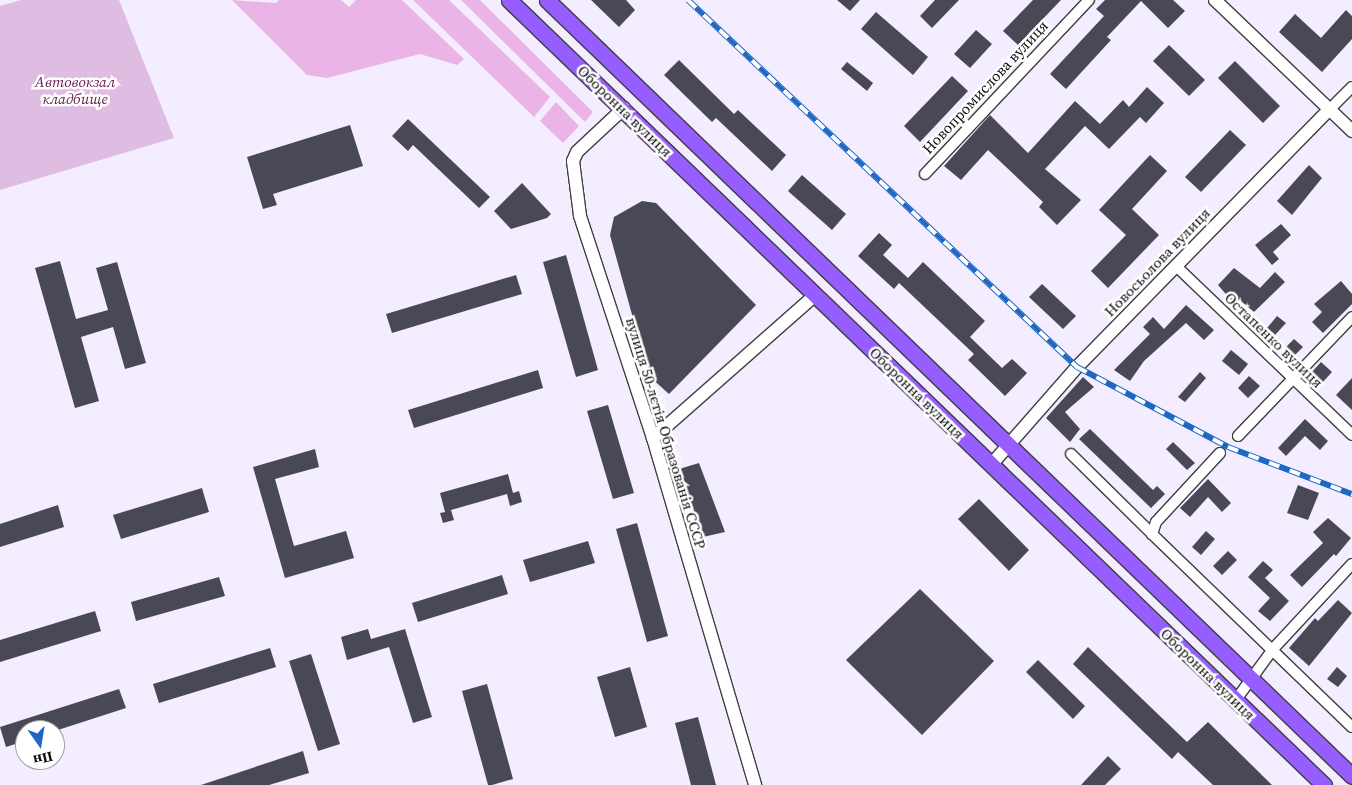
<!DOCTYPE html>
<meta charset="utf-8">
<style>
body{margin:0}
#map{position:relative;width:1352px;height:785px;overflow:hidden;background:#f4edff;font-family:"Source Serif 4",serif}
div>[style]{position:absolute}
[style*='--x']{left:calc(var(--x)*1px);top:calc(var(--y)*1px);width:calc(var(--w)*1px);rotate:calc(var(--a)*1deg)}
.green>*{inset:0;background:#ebb4e7}
.cemetery>*{inset:0;background:#dfbde2}
.building>*{inset:0;background:#494956}
.roads{filter:drop-shadow(1px 0 #404040) drop-shadow(-1px 0 #404040) drop-shadow(0 1px #404040) drop-shadow(0 -1px #404040)}
.minor>*{height:10px;margin:-5px;padding:0 5px;transform-origin:5px;border-radius:5px;background:#fff}
.tertiary>*{height:12px;margin:-6px;padding:0 6px;transform-origin:6px;border-radius:6px;background:#fff}
.primary>*{height:15px;margin:-7.5px;padding:0 7.5px;transform-origin:7.5px;border-radius:7.5px;background:#965dff}
.rail>*{height:5.5px;margin-top:-2.75px;transform-origin:0;background:repeating-linear-gradient(90deg,#fff 0 11px,#1d68c4 0 22px);box-sizing:border-box;border-block:1px solid #1d68c4}
span{translate:-50% -50%;white-space:nowrap;text-align:center;line-height:1.15;-webkit-text-stroke:5px #fff;paint-order:stroke}
.park-label{font-size:15px;color:#681a49;font-style:italic}
.street-label{font-size:15px;color:#0d0d0d}
.north{position:absolute;left:15px;top:720px;width:50px;height:50px;box-sizing:border-box;background:#fff;border:1px solid #9e9e9e;border-radius:50%;rotate:167deg;font-size:14px;font-weight:700;line-height:20px;text-align:center;color:#0d0d0d}
.north::after{content:'';display:block;margin:auto;width:18px;height:22px;background:#1d68c4;clip-path:polygon(50% 0,100% 100%,50% 72%,0 100%)}
</style>
<div id="map">
<div class="green">
<i style="clip-path:polygon(232px 0,276px 3px,279px 0,341px 0,349px 7px,356px 0,402px 0,464px 59px,457px 65px,420px 54px,327px 78px,307px 75px)"></i>
<i style="clip-path:polygon(413px 0,449px 0,550px 97px,534px 117px)"></i>
<i style="clip-path:polygon(461px 0,480px 0,593px 112px,585px 122px)"></i>
<i style="clip-path:polygon(556px 102px,579px 126px,563px 143px,540px 121px)"></i>
</div>
<div class="cemetery">
<i style="clip-path:polygon(21px 0,119px 0,174px 138px,0 190px,0 6px)"></i>
</div>
<div class="building">
<i style="clip-path:polygon(591px 0,626px 0,635px 10px,619px 27px)"></i>
<i style="clip-path:polygon(837px 0,860px 0,850px 11px)"></i>
<i style="clip-path:polygon(935px 0,959px 0,932px 28px,920px 16px)"></i>
<i style="clip-path:polygon(1033px 0,1061px 0,1018px 45px,1003px 31px)"></i>
<i style="clip-path:polygon(1105px 0,1173px 0,1185px 11px,1168px 28px,1141px 1px,1107px 37px,1111px 40px,1066px 89px,1050px 74px,1104px 16px,1096px 9px)"></i>
<i style="clip-path:polygon(1346px 10px,1352px 16px,1352px 39px,1322px 72px,1279px 32px,1295px 14px,1321px 38px)"></i>
<i style="clip-path:polygon(876px 12px,928px 57px,913px 75px,861px 29px)"></i>
<i style="clip-path:polygon(976px 30px,992px 44px,970px 68px,954px 54px)"></i>
<i style="clip-path:polygon(1169px 45px,1205px 80px,1189px 96px,1153px 61px)"></i>
<i style="clip-path:polygon(679px 60px,734px 114px,738px 110px,786px 155px,772px 171px,716px 118px,712px 122px,664px 75px)"></i>
<i style="clip-path:polygon(1235px 61px,1280px 106px,1263px 123px,1218px 78px)"></i>
<i style="clip-path:polygon(847px 62px,873px 83px,867px 91px,841px 69px)"></i>
<i style="clip-path:polygon(952px 76px,968px 91px,920px 142px,904px 126px)"></i>
<i style="clip-path:polygon(1147px 87px,1164px 103px,1146px 123px,1140px 117px,1109px 149px,1085px 126px,1045px 169px,1081px 200px,1057px 225px,1039px 207px,1043px 202px,988px 150px,961px 180px,944px 166px,990px 115px,1028px 153px,1075px 101px,1100px 124px,1123px 100px,1129px 107px)"></i>
<i style="clip-path:polygon(408px 119px,490px 197px,479px 208px,413px 145px,408px 151px,392px 136px)"></i>
<i style="clip-path:polygon(350px 125px,363px 166px,273px 194px,277px 205px,263px 209px,247px 157px)"></i>
<i style="clip-path:polygon(1230px 130px,1246px 145px,1201px 192px,1185px 177px)"></i>
<i style="clip-path:polygon(1150px 155px,1167px 171px,1132px 209px,1159px 235px,1108px 288px,1091px 271px,1126px 235px,1099px 210px)"></i>
<i style="clip-path:polygon(1309px 165px,1322px 178px,1292px 215px,1277px 201px)"></i>
<i style="clip-path:polygon(802px 175px,846px 214px,832px 230px,788px 191px)"></i>
<i style="clip-path:polygon(522px 183px,551px 214px,547px 218px,511px 229px,494px 211px)"></i>
<i style="clip-path:polygon(642px 201px,656px 203px,756px 305px,669px 394px,649px 376px,610px 235px,614px 217px)"></i>
<i style="clip-path:polygon(1281px 224px,1291px 235px,1273px 252px,1279px 259px,1272px 265px,1255px 245px)"></i>
<i style="clip-path:polygon(879px 233px,892px 245px,883px 255px,908px 278px,923px 262px,985px 321px,970px 337px,1002px 368px,1012px 359px,1027px 373px,1005px 396px,968px 360px,974px 354px,899px 283px,894px 289px,858px 256px)"></i>
<i style="clip-path:polygon(566px 255px,598px 370px,576px 377px,543px 262px)"></i>
<i style="clip-path:polygon(60px 261px,76px 319px,108px 310px,96px 268px,117px 262px,146px 363px,125px 369px,113px 327px,81px 337px,99px 401px,75px 408px,35px 268px)"></i>
<i style="clip-path:polygon(1234px 268px,1260px 288px,1275px 272px,1285px 282px,1254px 312px,1241px 301px,1236px 306px,1218px 285px)"></i>
<i style="clip-path:polygon(516px 275px,522px 294px,392px 333px,386px 314px)"></i>
<i style="clip-path:polygon(1341px 281px,1352px 294px,1352px 304px,1323px 333px,1312px 322px,1322px 312px,1314px 304px)"></i>
<i style="clip-path:polygon(1042px 284px,1076px 316px,1063px 329px,1029px 297px)"></i>
<i style="clip-path:polygon(1186px 305px,1214px 330px,1204px 340px,1186px 323px,1144px 361px,1130px 381px,1114px 370px,1150px 334px,1143px 327px,1153px 317px,1164px 329px)"></i>
<i style="clip-path:polygon(1277px 316px,1286px 323px,1275px 335px,1267px 328px)"></i>
<i style="clip-path:polygon(1294px 339px,1303px 347px,1293px 357px,1285px 348px)"></i>
<i style="clip-path:polygon(1231px 350px,1248px 364px,1239px 375px,1222px 361px)"></i>
<i style="clip-path:polygon(1321px 362px,1332px 372px,1322px 383px,1311px 373px)"></i>
<i style="clip-path:polygon(538px 370px,543px 388px,414px 428px,408px 410px)"></i>
<i style="clip-path:polygon(1200px 372px,1206px 378px,1185px 402px,1178px 397px)"></i>
<i style="clip-path:polygon(1249px 376px,1260px 386px,1248px 398px,1238px 388px)"></i>
<i style="clip-path:polygon(1083px 377px,1094px 387px,1065px 412px,1080px 429px,1070px 442px,1046px 418px)"></i>
<i style="clip-path:polygon(1352px 378px,1352px 410px,1336px 395px)"></i>
<i style="clip-path:polygon(608px 405px,634px 493px,613px 499px,587px 411px)"></i>
<i style="clip-path:polygon(1305px 419px,1328px 441px,1320px 450px,1305px 436px,1286px 456px,1278px 448px)"></i>
<i style="clip-path:polygon(1090px 429px,1153px 490px,1157px 486px,1165px 494px,1151px 508px,1079px 439px)"></i>
<i style="clip-path:polygon(1173px 442px,1195px 463px,1187px 470px,1166px 449px)"></i>
<i style="clip-path:polygon(315px 449px,319px 467px,275px 479px,294px 546px,346px 531px,354px 558px,285px 578px,253px 467px)"></i>
<i style="clip-path:polygon(699px 463px,725px 532px,703px 537px,679px 469px)"></i>
<i style="clip-path:polygon(508px 474px,513px 493px,519px 491px,522px 502px,510px 506px,507px 494px,451px 510px,454px 520px,443px 523px,440px 513px,445px 512px,440px 493px)"></i>
<i style="clip-path:polygon(1208px 479px,1231px 503px,1222px 512px,1208px 497px,1190px 517px,1180px 508px)"></i>
<i style="clip-path:polygon(1298px 485px,1319px 493px,1308px 520px,1287px 513px)"></i>
<i style="clip-path:polygon(202px 488px,209px 512px,121px 539px,113px 515px)"></i>
<i style="clip-path:polygon(979px 499px,1029px 550px,1009px 571px,958px 519px)"></i>
<i style="clip-path:polygon(58px 505px,64px 527px,0 547px,0 524px)"></i>
<i style="clip-path:polygon(1328px 518px,1351px 538px,1336px 556px,1334px 554px,1302px 587px,1290px 575px,1323px 543px,1313px 532px)"></i>
<i style="clip-path:polygon(637px 523px,668px 636px,647px 642px,616px 529px)"></i>
<i style="clip-path:polygon(1206px 531px,1215px 539px,1201px 555px,1192px 547px)"></i>
<i style="clip-path:polygon(588px 541px,595px 563px,530px 582px,523px 560px)"></i>
<i style="clip-path:polygon(1228px 551px,1237px 560px,1222px 575px,1213px 566px)"></i>
<i style="clip-path:polygon(1263px 561px,1273px 570px,1265px 578px,1289px 601px,1270px 621px,1258px 611px,1270px 598px,1248px 577px)"></i>
<i style="clip-path:polygon(502px 575px,508px 594px,418px 622px,412px 603px)"></i>
<i style="clip-path:polygon(219px 577px,225px 596px,136px 621px,131px 602px)"></i>
<i style="clip-path:polygon(920px 589px,994px 661px,922px 735px,846px 660px)"></i>
<i style="clip-path:polygon(1338px 600px,1352px 613px,1309px 666px,1289px 648px,1315px 618px,1318px 621px)"></i>
<i style="clip-path:polygon(95px 611px,101px 631px,0 662px,0 640px)"></i>
<i style="clip-path:polygon(368px 629px,371px 639px,405px 629px,432px 717px,413px 723px,389px 647px,347px 660px,341px 637px)"></i>
<i style="clip-path:polygon(1088px 647px,1187px 742px,1208px 722px,1272px 785px,1213px 785px,1178px 752px,1172px 759px,1073px 664px)"></i>
<i style="clip-path:polygon(270px 648px,276px 667px,159px 703px,153px 684px)"></i>
<i style="clip-path:polygon(311px 654px,340px 744px,318px 751px,289px 661px)"></i>
<i style="clip-path:polygon(1038px 660px,1085px 706px,1073px 719px,1026px 672px)"></i>
<i style="clip-path:polygon(630px 667px,647px 727px,615px 737px,597px 677px)"></i>
<i style="clip-path:polygon(1337px 667px,1347px 676px,1338px 687px,1327px 679px)"></i>
<i style="clip-path:polygon(487px 684px,513px 779px,492px 785px,488px 785px,462px 691px)"></i>
<i style="clip-path:polygon(119px 689px,126px 708px,58px 730px,25px 730px,25px 741px,6px 747px,0 727px)"></i>
<i style="clip-path:polygon(698px 717px,716px 785px,691px 785px,675px 723px)"></i>
<i style="clip-path:polygon(303px 751px,309px 773px,269px 785px,201px 785px)"></i>
<i style="clip-path:polygon(1108px 756px,1121px 769px,1105px 785px,1081px 785px)"></i>
</div>
<div class="roads">
<div class="minor">
<i style="--x:1330;--y:109;--w:31;--a:-45"></i>
<i style="--x:925;--y:174;--w:239;--a:-46.7"></i>
<i style="--x:1176;--y:266;--w:244;--a:43.8"></i>
<i style="--x:1238;--y:436;--w:165;--a:-46.2"></i>
<i style="--x:1220;--y:453;--w:94;--a:132.8"></i>
<i style="--x:1156;--y:522;--w:13;--a:108"></i>
<i style="--x:1152;--y:534;--w:278;--a:44"></i>
<i style="--x:1071;--y:454;--w:114;--a:44.6"></i>
<i style="--x:1235;--y:701;--w:64;--a:-53.8"></i>
<i style="--x:1273;--y:649;--w:116;--a:-47.1"></i>
</div>
<div class="tertiary">
<i style="--x:1215;--y:0;--w:190;--a:43.7"></i>
<i style="--x:624;--y:108;--w:64;--a:136.9"></i>
<i style="--x:577;--y:152;--w:10;--a:114"></i>
<i style="--x:573;--y:161;--w:55;--a:82.7"></i>
<i style="--x:580;--y:216;--w:234;--a:71.8"></i>
<i style="--x:653;--y:438;--w:362;--a:73.6"></i>
<i style="--x:653;--y:438;--w:216;--a:-41.4"></i>
<i style="--x:991;--y:465;--w:130;--a:-48.7"></i>
<i style="--x:1077;--y:367;--w:361;--a:-45.6"></i>
</div>
<div class="primary">
<i style="--x:509;--y:0;--w:1132;--a:43.93"></i>
<i style="--x:547;--y:0;--w:1118;--a:43.95"></i>
</div>
</div>
<div class="rail">
<i style="--x:688;--y:0;--w:535;--a:43.33"></i>
<i style="--x:1077;--y:367;--w:171;--a:27.9"></i>
<i style="--x:1228;--y:447;--w:133;--a:20.8"></i>
</div>
<div class="park-label">
<span style="left:75px;top:90px">Автовокзал<br>кладбище</span>
</div>
<div class="street-label">
<span style="left:985px;top:87px;rotate:-47deg">Новопромислова вулиця</span>
<span style="left:625px;top:111px;rotate:44deg">Оборонна вулиця</span>
<span style="left:1157px;top:262px;rotate:-46deg">Новосьолова вулиця</span>
<span style="left:1274px;top:340px;rotate:44deg">Остапенко вулиця</span>
<span style="left:917px;top:393px;rotate:44deg">Оборонна вулиця</span>
<span style="left:666px;top:433px;rotate:73deg">вулиця 50-лєтія Образованія СССР</span>
<span style="left:1208px;top:674px;rotate:44deg">Оборонна вулиця</span>
</div>
<div class="north">Пн</div>
</div>
